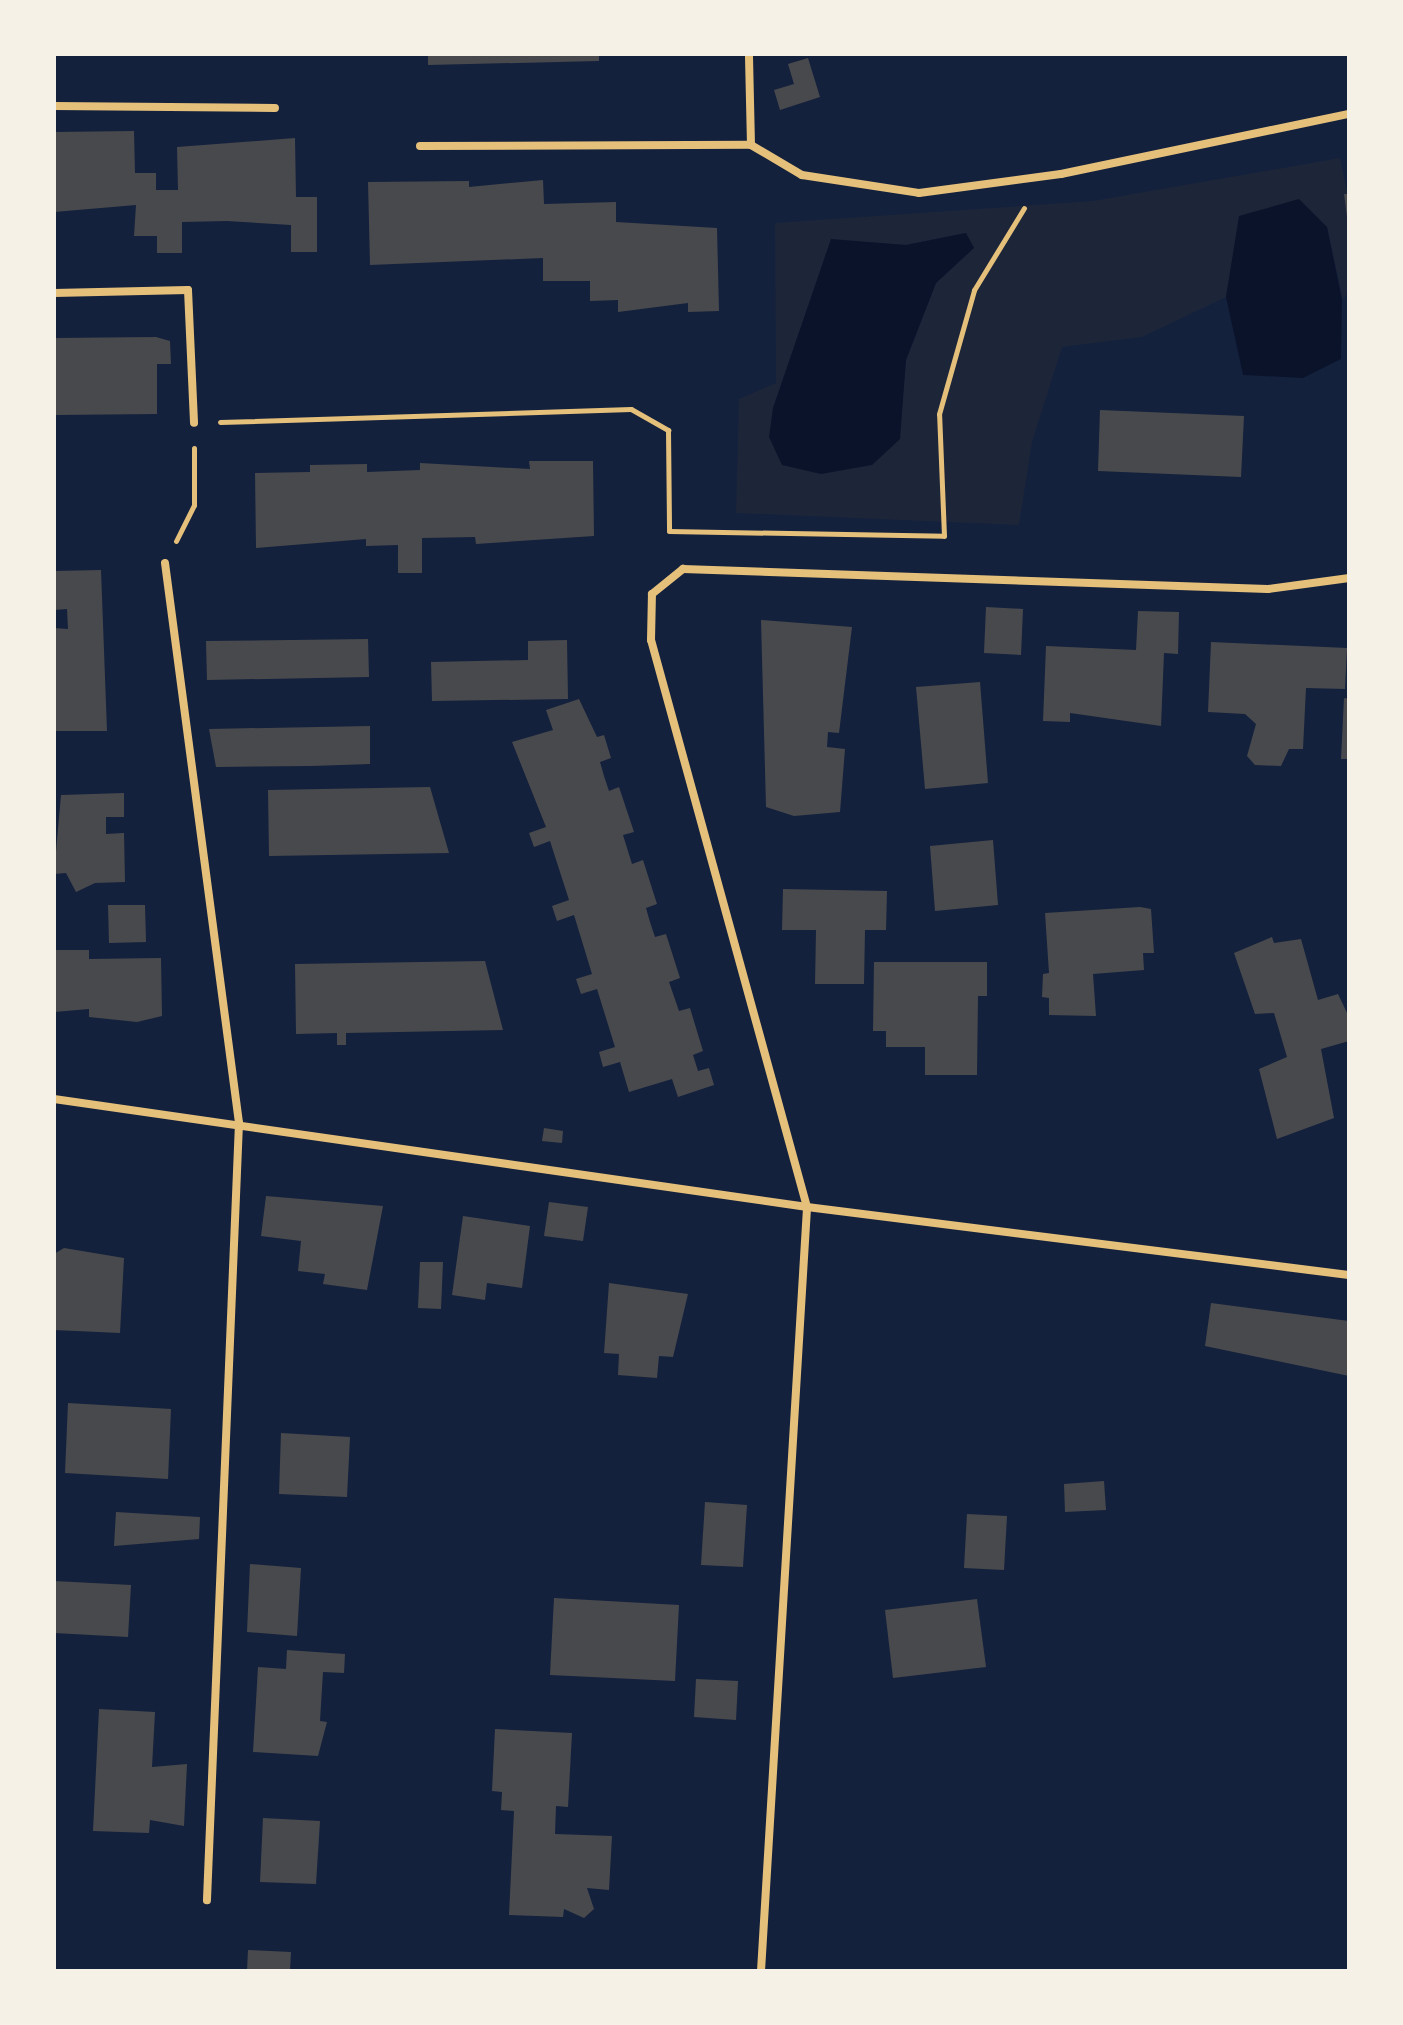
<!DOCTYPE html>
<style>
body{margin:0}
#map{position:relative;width:1403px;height:2025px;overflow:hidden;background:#14213d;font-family:Figtree,sans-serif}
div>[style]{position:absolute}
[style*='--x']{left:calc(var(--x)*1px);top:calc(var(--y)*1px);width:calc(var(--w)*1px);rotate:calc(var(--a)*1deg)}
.green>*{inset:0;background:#1d2539}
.water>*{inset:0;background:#0b132b}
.building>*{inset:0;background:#48494c}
.path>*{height:5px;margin:-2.5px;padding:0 2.5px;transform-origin:2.5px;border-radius:2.5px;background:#e5c07b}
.minor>*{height:8px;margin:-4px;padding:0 4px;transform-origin:4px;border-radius:4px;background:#e5c07b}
span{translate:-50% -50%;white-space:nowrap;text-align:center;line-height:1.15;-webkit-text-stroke:7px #f6f1e7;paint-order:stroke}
.frame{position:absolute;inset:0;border:56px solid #f6f1e7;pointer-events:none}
</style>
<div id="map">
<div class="green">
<i style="clip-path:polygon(evenodd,1340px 158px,1349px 201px,1349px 290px,1343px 300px,1327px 227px,1240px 216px,1226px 297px,1142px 337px,1062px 347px,1032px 442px,1019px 525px,736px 513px,739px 399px,776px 383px,775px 223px,1093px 201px,1340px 158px,965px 233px,974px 247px,936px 283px,906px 360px,899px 439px,773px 408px,831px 240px,906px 245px,965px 233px)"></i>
</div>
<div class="water">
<i style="clip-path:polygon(1299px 199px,1327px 227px,1342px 300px,1341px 359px,1303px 378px,1243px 375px,1226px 297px,1239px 216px)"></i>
<i style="clip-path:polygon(966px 233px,974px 248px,936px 283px,906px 360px,900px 439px,872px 465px,821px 474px,782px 465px,769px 437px,773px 408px,831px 239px,906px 245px)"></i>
</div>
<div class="building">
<i style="clip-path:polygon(428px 54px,599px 54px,599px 61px,428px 65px)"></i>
<i style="clip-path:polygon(808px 58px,820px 97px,780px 110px,774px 90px,794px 84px,788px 64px)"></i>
<i style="clip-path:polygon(134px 131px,135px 173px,156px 173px,156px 190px,178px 190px,177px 147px,295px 138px,296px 197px,317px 197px,317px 252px,291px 252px,291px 225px,227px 221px,182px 222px,182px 253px,157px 253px,157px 236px,134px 236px,136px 205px,54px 212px,54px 132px)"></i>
<i style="clip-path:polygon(543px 180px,544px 204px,616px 202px,616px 222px,717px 228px,719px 311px,688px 312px,688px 303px,618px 312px,618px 300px,590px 301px,590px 281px,543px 281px,543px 258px,370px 265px,368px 182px,469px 181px,469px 187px)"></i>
<i style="clip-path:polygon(1344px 194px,1349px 194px,1349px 217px,1347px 217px)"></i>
<i style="clip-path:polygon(156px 337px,170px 341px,171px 364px,157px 364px,157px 414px,54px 415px,54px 338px)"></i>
<i style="clip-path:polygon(1100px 410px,1244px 416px,1241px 477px,1098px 471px)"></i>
<i style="clip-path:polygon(529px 461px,593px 461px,594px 536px,476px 544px,475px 537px,422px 538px,422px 573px,398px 573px,398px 545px,366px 546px,366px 539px,256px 548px,255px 473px,310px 472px,310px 465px,367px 464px,367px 472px,420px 470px,420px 463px,530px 469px)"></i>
<i style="clip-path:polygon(101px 570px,107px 731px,54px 731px,54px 628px,68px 629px,67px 609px,54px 610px,54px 571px)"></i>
<i style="clip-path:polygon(986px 607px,1023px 609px,1021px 655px,984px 653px)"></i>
<i style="clip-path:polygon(1138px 611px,1179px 612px,1178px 654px,1164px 653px,1161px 726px,1070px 713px,1070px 722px,1043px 721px,1046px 646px,1136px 650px)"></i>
<i style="clip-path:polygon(761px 620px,852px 627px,839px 733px,828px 732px,827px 747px,845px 749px,840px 812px,794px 816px,766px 807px)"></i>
<i style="clip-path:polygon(368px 639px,369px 677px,207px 680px,206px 641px)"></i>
<i style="clip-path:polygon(567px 640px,568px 699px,432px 701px,431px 662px,528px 660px,528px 641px)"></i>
<i style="clip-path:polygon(1211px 642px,1347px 648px,1345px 689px,1306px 688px,1303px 749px,1289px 749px,1281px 766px,1255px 765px,1247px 756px,1256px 724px,1245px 714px,1208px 712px)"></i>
<i style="clip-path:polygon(980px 682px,988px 783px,925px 789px,916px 687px)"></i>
<i style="clip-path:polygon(1344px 698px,1349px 699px,1349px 759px,1341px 759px)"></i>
<i style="clip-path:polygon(579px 699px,597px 737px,604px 735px,611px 758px,600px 762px,604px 776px,609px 791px,619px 787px,634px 832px,623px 835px,632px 864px,643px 860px,657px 904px,646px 908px,650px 922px,655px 937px,666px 934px,680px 978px,669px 982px,679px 1011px,690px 1008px,703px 1051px,693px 1055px,698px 1071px,709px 1068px,714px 1085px,678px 1097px,672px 1079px,629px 1092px,620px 1062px,603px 1067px,599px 1052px,615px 1047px,597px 989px,581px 994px,576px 979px,592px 974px,574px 915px,557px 921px,552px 906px,569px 900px,550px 841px,534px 847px,529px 833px,546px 827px,512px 742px,553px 730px,546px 710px)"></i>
<i style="clip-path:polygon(370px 726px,370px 764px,312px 766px,216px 767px,209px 729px)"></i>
<i style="clip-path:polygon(430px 787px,449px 853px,269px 856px,268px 790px)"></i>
<i style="clip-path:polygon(124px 793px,124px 817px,106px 817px,106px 834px,124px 833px,125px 882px,95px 883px,76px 892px,66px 873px,54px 874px,61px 795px)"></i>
<i style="clip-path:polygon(993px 840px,998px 905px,935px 911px,930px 846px)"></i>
<i style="clip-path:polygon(783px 889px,887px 891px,886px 930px,865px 930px,864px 984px,815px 984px,816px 930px,782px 930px)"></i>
<i style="clip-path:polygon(108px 905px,145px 905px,146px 942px,109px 943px)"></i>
<i style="clip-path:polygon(1140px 907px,1151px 909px,1154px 953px,1143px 953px,1144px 970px,1093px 974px,1096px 1016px,1049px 1015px,1049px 998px,1042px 997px,1043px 974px,1049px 973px,1045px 913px)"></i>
<i style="clip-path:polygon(1272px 937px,1274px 943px,1301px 939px,1318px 1000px,1338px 994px,1349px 1017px,1349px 1041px,1321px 1049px,1334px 1118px,1277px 1139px,1259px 1069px,1287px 1057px,1274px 1013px,1255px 1014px,1234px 953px)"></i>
<i style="clip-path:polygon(54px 950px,89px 950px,89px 959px,161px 958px,162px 1016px,137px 1022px,89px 1017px,89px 1009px,54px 1012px)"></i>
<i style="clip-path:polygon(485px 961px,503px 1030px,346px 1033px,346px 1045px,337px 1045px,337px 1033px,296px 1034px,295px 964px)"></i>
<i style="clip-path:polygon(874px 962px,987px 962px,987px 996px,978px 996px,977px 1075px,925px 1075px,925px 1047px,886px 1047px,886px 1031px,873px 1031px)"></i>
<i style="clip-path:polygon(544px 1128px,563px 1131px,562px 1143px,542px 1141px)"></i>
<i style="clip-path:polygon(266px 1196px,383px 1206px,367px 1290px,323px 1284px,325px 1274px,298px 1271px,301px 1241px,261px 1236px)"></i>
<i style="clip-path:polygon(549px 1202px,588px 1207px,583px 1241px,544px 1236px)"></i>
<i style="clip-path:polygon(463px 1216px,530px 1226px,522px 1288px,487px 1283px,485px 1300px,452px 1295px)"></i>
<i style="clip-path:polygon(64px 1248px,124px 1258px,120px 1333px,54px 1330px,54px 1254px)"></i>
<i style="clip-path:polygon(420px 1262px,443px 1262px,441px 1309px,418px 1308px)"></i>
<i style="clip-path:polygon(609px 1283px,688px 1294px,673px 1357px,659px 1356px,657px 1378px,618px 1375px,619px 1354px,604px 1353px)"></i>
<i style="clip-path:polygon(1211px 1303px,1349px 1321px,1349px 1376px,1205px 1346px)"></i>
<i style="clip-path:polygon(68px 1403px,171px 1409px,168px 1479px,65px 1473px)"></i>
<i style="clip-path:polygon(281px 1433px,350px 1437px,347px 1497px,279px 1494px)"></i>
<i style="clip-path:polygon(1104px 1481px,1106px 1510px,1065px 1512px,1064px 1484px)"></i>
<i style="clip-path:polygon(705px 1502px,747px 1505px,743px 1567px,701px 1565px)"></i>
<i style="clip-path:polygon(116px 1512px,200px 1517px,199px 1539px,114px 1546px)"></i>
<i style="clip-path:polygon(967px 1514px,1007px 1516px,1004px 1570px,964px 1568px)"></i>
<i style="clip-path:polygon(250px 1564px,301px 1568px,297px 1636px,247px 1632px)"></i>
<i style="clip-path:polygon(54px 1581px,131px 1585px,128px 1637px,54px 1633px)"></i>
<i style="clip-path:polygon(554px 1598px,679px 1605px,675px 1681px,550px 1675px)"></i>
<i style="clip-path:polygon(977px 1599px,986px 1667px,893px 1678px,885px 1610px)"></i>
<i style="clip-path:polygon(287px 1650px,345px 1654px,344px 1673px,323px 1672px,320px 1721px,327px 1722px,318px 1756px,253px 1752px,258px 1667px,286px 1669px)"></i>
<i style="clip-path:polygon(696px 1679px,738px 1681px,736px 1720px,694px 1717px)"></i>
<i style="clip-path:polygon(99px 1709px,155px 1712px,152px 1767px,187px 1764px,184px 1826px,150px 1820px,149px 1833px,93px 1831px)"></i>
<i style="clip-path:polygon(495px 1729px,572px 1733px,568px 1807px,556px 1806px,555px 1834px,612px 1836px,609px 1890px,587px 1888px,594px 1909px,584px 1918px,564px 1909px,563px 1917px,509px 1915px,514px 1811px,501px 1810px,502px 1792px,492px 1791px)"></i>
<i style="clip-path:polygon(263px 1818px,320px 1821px,316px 1884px,260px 1882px)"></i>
<i style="clip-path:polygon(248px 1950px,291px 1952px,290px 1971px,247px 1971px)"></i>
</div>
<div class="path">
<i style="--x:220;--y:422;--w:411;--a:-1.8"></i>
<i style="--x:631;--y:409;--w:43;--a:29.6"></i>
<i style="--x:668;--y:430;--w:101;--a:89.4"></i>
<i style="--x:669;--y:531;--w:275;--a:1"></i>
<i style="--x:944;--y:536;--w:122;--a:-92.3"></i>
<i style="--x:939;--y:414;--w:129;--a:-74.2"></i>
<i style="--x:974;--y:290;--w:96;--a:-58.6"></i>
<i style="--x:176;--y:541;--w:40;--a:-63.4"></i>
<i style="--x:194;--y:505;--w:57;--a:-90"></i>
</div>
<div class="minor">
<i style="--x:54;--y:106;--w:221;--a:0.5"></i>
<i style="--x:751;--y:145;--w:59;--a:30.5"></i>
<i style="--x:802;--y:175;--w:118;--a:8.7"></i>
<i style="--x:919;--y:193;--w:143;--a:-7.6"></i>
<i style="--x:1061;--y:174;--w:294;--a:-11.8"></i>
<i style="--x:420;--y:146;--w:331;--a:-0.2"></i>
<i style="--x:751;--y:145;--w:91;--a:-91.3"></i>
<i style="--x:54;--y:293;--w:134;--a:-1.3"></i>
<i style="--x:188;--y:290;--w:133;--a:87.4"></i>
<i style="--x:165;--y:563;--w:565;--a:82.47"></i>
<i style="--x:239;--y:1123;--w:778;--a:92.36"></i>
<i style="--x:54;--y:1099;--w:761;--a:8.16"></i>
<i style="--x:807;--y:1207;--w:546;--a:7.15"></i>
<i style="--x:761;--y:1971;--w:765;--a:-86.55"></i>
<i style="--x:807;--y:1207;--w:588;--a:-105.38"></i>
<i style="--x:651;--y:640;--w:46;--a:-88.8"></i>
<i style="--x:652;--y:594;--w:40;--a:-39"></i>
<i style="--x:683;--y:569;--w:585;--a:1.96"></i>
<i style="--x:1268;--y:589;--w:82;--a:-7.7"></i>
</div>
<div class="frame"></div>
</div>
